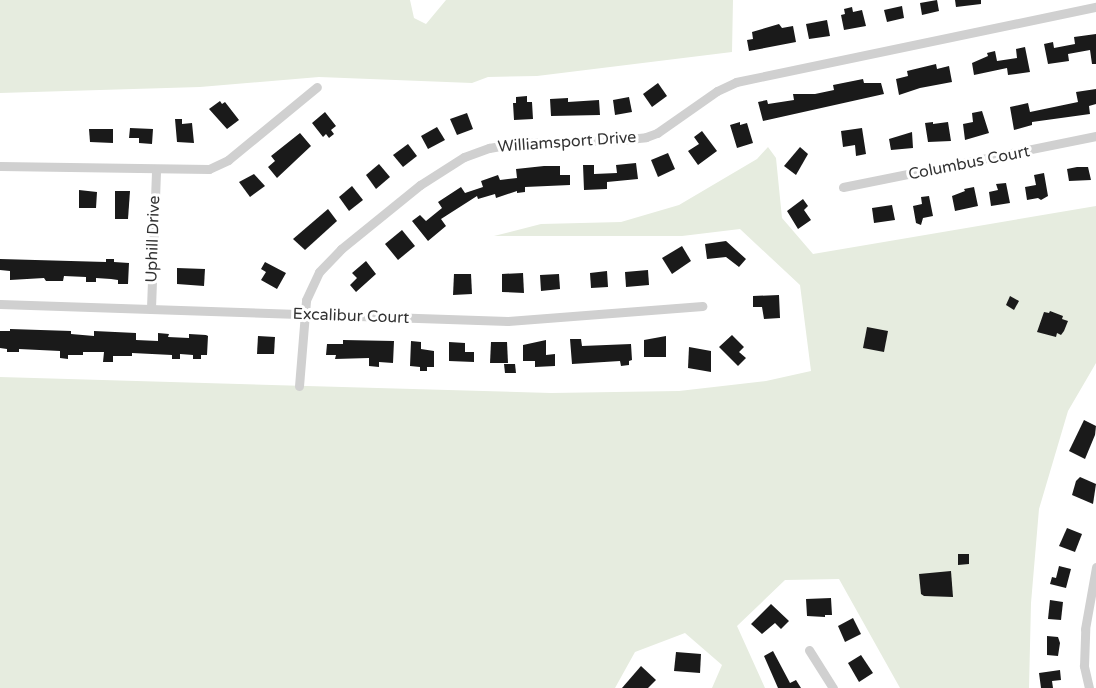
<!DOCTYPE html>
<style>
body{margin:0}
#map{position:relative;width:1096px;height:688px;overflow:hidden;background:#fff;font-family:"Varela Round",sans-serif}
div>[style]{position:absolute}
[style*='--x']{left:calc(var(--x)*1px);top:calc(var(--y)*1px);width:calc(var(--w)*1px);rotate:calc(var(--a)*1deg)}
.green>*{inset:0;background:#e6ecdf}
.building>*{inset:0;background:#1a1a1a}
.minor>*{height:9px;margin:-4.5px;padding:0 4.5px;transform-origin:4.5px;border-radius:4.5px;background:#d0d0d0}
span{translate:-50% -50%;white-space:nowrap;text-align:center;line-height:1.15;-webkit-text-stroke:6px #fff;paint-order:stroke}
.street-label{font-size:16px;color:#333}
</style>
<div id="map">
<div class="green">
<i style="clip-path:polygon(0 0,410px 0,414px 18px,426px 24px,446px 0,733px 0,732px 52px,537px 76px,488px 77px,472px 83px,319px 77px,200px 87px,0 93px)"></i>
<i style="clip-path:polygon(768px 147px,776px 158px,782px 218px,813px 254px,1096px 206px,1096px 363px,1068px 411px,1039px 509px,1031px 603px,1029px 688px,900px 688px,839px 579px,785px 580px,737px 626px,765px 688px,712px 688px,722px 665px,685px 633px,635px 652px,615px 688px,0 688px,0 377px,551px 393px,679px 391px,766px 381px,811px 371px,800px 285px,740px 229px,682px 236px,494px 236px,541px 224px,621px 222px,679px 205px,757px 159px)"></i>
</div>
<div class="building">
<i style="clip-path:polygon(937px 0,939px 11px,922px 15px,920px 3px)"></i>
<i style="clip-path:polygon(955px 0,981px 0,981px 4px,956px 7px)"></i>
<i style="clip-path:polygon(902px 6px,904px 18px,887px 22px,884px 10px)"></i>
<i style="clip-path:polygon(852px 7px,853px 12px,862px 10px,866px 26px,844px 30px,841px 15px,845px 14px,844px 9px)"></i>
<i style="clip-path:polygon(827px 20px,830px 36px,809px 39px,806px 24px)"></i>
<i style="clip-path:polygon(779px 24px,782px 28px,793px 26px,796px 42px,749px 51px,747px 40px,753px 39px,752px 32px)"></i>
<i style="clip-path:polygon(1096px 34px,1096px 64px,1092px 64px,1090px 50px,1068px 54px,1069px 61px,1048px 64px,1044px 44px,1053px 42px,1054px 48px,1075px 44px,1074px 37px)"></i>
<i style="clip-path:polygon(1025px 47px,1030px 72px,1008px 75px,1007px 68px,974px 75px,972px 63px,988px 56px,987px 53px,995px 51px,997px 61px,1017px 58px,1016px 49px)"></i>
<i style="clip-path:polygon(936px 64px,937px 69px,949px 66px,952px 82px,920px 88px,899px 95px,896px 79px,908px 76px,907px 71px)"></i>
<i style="clip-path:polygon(863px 79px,864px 83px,881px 83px,884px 94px,763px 121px,758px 102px,767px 100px,768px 104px,794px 100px,793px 94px,815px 94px,834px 90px,833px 85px)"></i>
<i style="clip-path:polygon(658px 83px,667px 96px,652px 107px,643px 94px)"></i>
<i style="clip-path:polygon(1096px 89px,1096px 104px,1089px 106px,1090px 114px,1032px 122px,1032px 125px,1014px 130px,1010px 107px,1028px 103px,1030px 112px,1078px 102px,1076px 92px)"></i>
<i style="clip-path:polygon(527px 96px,527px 102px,532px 102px,533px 119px,514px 120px,513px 103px,516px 103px,516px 97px)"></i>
<i style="clip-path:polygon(629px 97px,632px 112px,615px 115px,613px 100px)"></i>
<i style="clip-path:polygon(568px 98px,568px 102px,599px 100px,600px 115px,551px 116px,550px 99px)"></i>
<i style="clip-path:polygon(220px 101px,222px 104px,225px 102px,239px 120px,227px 129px,209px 109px)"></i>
<i style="clip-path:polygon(982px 111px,989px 133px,965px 140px,963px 124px,973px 122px,972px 113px)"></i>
<i style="clip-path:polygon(325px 112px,336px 126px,331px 130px,334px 134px,329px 138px,326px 134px,323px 137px,312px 123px)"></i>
<i style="clip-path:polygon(467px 113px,473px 129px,457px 135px,450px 119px)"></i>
<i style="clip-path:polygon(175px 119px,182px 119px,182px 124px,192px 123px,194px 143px,177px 142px)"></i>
<i style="clip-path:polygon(740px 122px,740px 125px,747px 123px,753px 143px,737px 148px,730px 125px)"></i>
<i style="clip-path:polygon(933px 122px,933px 124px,948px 122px,951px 141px,928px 142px,925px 123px)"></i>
<i style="clip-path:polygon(437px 127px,445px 140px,428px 149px,421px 136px)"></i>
<i style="clip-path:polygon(130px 128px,153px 129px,152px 144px,139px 143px,139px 138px,129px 138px)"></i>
<i style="clip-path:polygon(862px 128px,866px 154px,856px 156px,855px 145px,843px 147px,841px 131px)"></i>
<i style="clip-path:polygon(89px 129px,113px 129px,113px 143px,90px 142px)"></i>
<i style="clip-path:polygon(702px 131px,717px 151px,698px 165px,688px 151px,699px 144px,694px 137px)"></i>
<i style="clip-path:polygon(912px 132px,913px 148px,891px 150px,889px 139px)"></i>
<i style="clip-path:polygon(300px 133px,311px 146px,277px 178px,268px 167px,275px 161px,271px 156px)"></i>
<i style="clip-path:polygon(408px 144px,417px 156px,403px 167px,393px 155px)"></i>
<i style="clip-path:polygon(800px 147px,808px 154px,796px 175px,784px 166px)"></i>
<i style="clip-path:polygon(668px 153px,675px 169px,658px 177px,651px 160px)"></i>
<i style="clip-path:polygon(636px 163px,638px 179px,607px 182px,607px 189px,584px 190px,583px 165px,594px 165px,594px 174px,617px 173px,616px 165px)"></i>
<i style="clip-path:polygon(379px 164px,390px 177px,376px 189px,366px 175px)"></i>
<i style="clip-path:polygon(544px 166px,560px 166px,560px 175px,570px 175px,570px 185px,525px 187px,525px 192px,517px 193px,517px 191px,496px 198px,495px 194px,478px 199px,477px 196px,441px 219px,446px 226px,428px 241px,412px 221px,420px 215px,426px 221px,442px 208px,438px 202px,461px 187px,465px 193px,483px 187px,481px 181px,498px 175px,500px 180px,517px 178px,516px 169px)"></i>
<i style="clip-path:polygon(1077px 167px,1088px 167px,1091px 180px,1069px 181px,1067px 169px)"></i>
<i style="clip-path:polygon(1044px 173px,1048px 196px,1041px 200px,1038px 198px,1027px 200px,1025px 187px,1036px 185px,1034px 175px)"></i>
<i style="clip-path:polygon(254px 174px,265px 186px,250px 197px,239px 182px)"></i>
<i style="clip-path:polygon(1006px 183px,1010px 203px,991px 206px,989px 192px,998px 190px,996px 184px)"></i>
<i style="clip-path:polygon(352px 186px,363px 200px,349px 211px,339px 197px)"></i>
<i style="clip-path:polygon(974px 187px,978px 206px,955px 211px,952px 196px,965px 191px,964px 189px)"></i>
<i style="clip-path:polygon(79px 190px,97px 192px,96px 208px,79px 208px)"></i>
<i style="clip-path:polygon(115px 191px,130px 191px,128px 219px,115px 219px)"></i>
<i style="clip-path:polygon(929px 196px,933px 216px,923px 218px,921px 225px,916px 223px,913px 206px,922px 204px,921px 197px)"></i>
<i style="clip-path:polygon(803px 199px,808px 206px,804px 210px,811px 220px,798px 229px,787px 211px)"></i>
<i style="clip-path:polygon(892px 205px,895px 220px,874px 223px,872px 208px)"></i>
<i style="clip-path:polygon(328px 209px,337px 221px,305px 250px,293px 239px)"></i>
<i style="clip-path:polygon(402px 230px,415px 246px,398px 260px,385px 244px)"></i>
<i style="clip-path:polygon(726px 241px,746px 259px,739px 267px,726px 257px,707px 259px,705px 244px)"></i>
<i style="clip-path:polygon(682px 246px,691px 261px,672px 274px,662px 258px)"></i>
<i style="clip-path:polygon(0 259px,106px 262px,106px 259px,114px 259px,114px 262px,129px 263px,128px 284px,118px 284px,118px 280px,111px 279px,96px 278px,96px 282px,86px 282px,86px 277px,64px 276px,63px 281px,46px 281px,44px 278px,10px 280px,10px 271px,0 270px)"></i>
<i style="clip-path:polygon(366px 261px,376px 274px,356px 292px,350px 285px,357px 278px,352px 273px)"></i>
<i style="clip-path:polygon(265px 262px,286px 273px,277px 289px,261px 280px,266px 272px,261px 269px)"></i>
<i style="clip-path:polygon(177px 268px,205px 269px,204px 286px,177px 284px)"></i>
<i style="clip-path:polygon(648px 270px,649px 285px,626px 287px,625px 272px)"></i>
<i style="clip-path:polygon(607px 271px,608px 287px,591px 288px,590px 273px)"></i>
<i style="clip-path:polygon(523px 273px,524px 293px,502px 292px,502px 274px)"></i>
<i style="clip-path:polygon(454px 274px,471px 274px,472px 294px,453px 295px)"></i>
<i style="clip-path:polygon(559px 274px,560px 289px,541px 291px,540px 275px)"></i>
<i style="clip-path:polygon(779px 295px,780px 318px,764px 319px,762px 307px,753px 307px,753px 296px)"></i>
<i style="clip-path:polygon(1010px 296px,1019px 301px,1014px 310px,1006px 305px)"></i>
<i style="clip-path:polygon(1050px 311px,1063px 316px,1062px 319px,1068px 321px,1064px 331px,1061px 335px,1057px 333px,1056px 337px,1037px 332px,1044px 312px,1049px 313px)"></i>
<i style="clip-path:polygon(867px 327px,888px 331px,884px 352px,863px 348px)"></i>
<i style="clip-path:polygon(10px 329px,71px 331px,71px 334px,94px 336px,94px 331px,136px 333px,136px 340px,158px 341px,158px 333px,169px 334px,168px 337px,189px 338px,189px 334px,206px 335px,208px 336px,207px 355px,201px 355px,201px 359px,193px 359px,193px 355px,180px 354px,180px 359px,172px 359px,172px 355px,132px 353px,132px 356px,113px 356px,113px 362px,103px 362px,104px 352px,83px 352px,83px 355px,68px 355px,68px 359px,60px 358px,60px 351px,19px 349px,19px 352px,7px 352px,7px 349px,0 348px,0 331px,10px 331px)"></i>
<i style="clip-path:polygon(732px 335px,744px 347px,739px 352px,746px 358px,738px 366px,719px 347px)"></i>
<i style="clip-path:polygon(258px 336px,275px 337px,274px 354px,257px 354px)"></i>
<i style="clip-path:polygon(666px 336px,666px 357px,644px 357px,644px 340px)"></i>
<i style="clip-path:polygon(570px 339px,581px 339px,582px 346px,631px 344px,632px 360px,629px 361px,629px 365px,621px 366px,620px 361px,572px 364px)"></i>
<i style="clip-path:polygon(343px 340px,394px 341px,393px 363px,379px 362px,379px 367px,369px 366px,369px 358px,335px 359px,336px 355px,326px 355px,327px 344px,343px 344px)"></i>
<i style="clip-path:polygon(546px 340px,546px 355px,555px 354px,555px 366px,535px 367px,535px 361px,523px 361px,523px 345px)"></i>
<i style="clip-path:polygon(411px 341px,421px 342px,421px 349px,434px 351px,434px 367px,427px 367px,427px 371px,420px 371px,420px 367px,410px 366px)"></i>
<i style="clip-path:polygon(449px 342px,465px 343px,465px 352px,474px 352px,474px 362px,449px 361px)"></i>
<i style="clip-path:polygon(491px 342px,507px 342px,508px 363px,490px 363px)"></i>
<i style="clip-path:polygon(689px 347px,711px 351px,711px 372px,688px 368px)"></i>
<i style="clip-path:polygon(504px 364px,515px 364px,516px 373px,505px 373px)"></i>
<i style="clip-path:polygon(1084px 420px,1096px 426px,1095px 435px,1085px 459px,1069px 451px)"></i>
<i style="clip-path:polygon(1080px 477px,1096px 484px,1093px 504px,1072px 495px,1076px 481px)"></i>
<i style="clip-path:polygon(1067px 528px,1082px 534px,1075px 552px,1059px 546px)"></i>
<i style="clip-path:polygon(958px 554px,969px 554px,969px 564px,958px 565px)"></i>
<i style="clip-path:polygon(1059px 566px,1071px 569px,1066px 588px,1050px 584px,1052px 577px,1056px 578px)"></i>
<i style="clip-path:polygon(951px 571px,953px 597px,924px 596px,921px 594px,919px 574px)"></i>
<i style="clip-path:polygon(831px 598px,832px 615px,825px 615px,825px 617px,807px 616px,806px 599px)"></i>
<i style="clip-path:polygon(1050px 600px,1063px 602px,1061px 620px,1048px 619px)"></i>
<i style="clip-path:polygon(771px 604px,789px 621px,781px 629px,775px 623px,762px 634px,751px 624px)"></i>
<i style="clip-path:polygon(853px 618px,861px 634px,845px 642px,838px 626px)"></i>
<i style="clip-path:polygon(1047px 636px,1058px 637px,1060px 643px,1058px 656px,1047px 655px)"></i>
<i style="clip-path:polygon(773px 651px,790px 683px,796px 680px,801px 688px,778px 688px,764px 656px)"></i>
<i style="clip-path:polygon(676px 652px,701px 654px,700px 673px,674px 671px)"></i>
<i style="clip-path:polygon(861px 655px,873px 673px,859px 682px,848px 663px)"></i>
<i style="clip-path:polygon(641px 666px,656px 680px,648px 688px,622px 688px)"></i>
<i style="clip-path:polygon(1060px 670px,1061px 680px,1052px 681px,1053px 688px,1041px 688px,1039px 673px)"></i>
</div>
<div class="minor">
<i style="--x:0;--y:166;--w:209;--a:0.8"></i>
<i style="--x:209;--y:169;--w:21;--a:-25"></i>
<i style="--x:228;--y:160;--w:115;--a:-39.4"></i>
<i style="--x:843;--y:187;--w:258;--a:-11.4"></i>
<i style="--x:0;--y:304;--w:508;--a:1.92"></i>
<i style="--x:508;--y:321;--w:195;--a:-4.4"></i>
<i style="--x:151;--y:308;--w:139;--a:-87.9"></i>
<i style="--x:299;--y:386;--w:86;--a:-85.3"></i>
<i style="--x:306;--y:300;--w:31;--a:-65"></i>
<i style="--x:319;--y:272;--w:32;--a:-46"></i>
<i style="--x:341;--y:249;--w:102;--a:-39"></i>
<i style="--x:420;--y:185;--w:52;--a:-32.5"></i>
<i style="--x:464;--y:157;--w:27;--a:-20"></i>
<i style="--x:489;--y:148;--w:28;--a:-10"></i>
<i style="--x:517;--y:143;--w:102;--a:-1.7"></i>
<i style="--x:619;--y:140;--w:27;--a:-6"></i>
<i style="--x:646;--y:137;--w:12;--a:-20"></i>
<i style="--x:657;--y:133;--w:73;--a:-35"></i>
<i style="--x:717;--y:91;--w:21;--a:-25"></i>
<i style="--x:736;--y:82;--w:368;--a:-11.8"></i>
<i style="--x:809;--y:650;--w:45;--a:57.7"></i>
<i style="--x:1089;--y:688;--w:23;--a:-103"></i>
<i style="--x:1084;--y:666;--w:37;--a:-88"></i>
<i style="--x:1085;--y:629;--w:63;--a:-79.9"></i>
</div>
<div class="street-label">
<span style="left:567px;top:142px;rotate:-4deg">Williamsport Drive</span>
<span style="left:969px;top:163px;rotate:-11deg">Columbus Court</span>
<span style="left:153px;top:239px;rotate:-88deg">Uphill Drive</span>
<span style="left:351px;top:316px;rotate:2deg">Excalibur Court</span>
</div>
</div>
